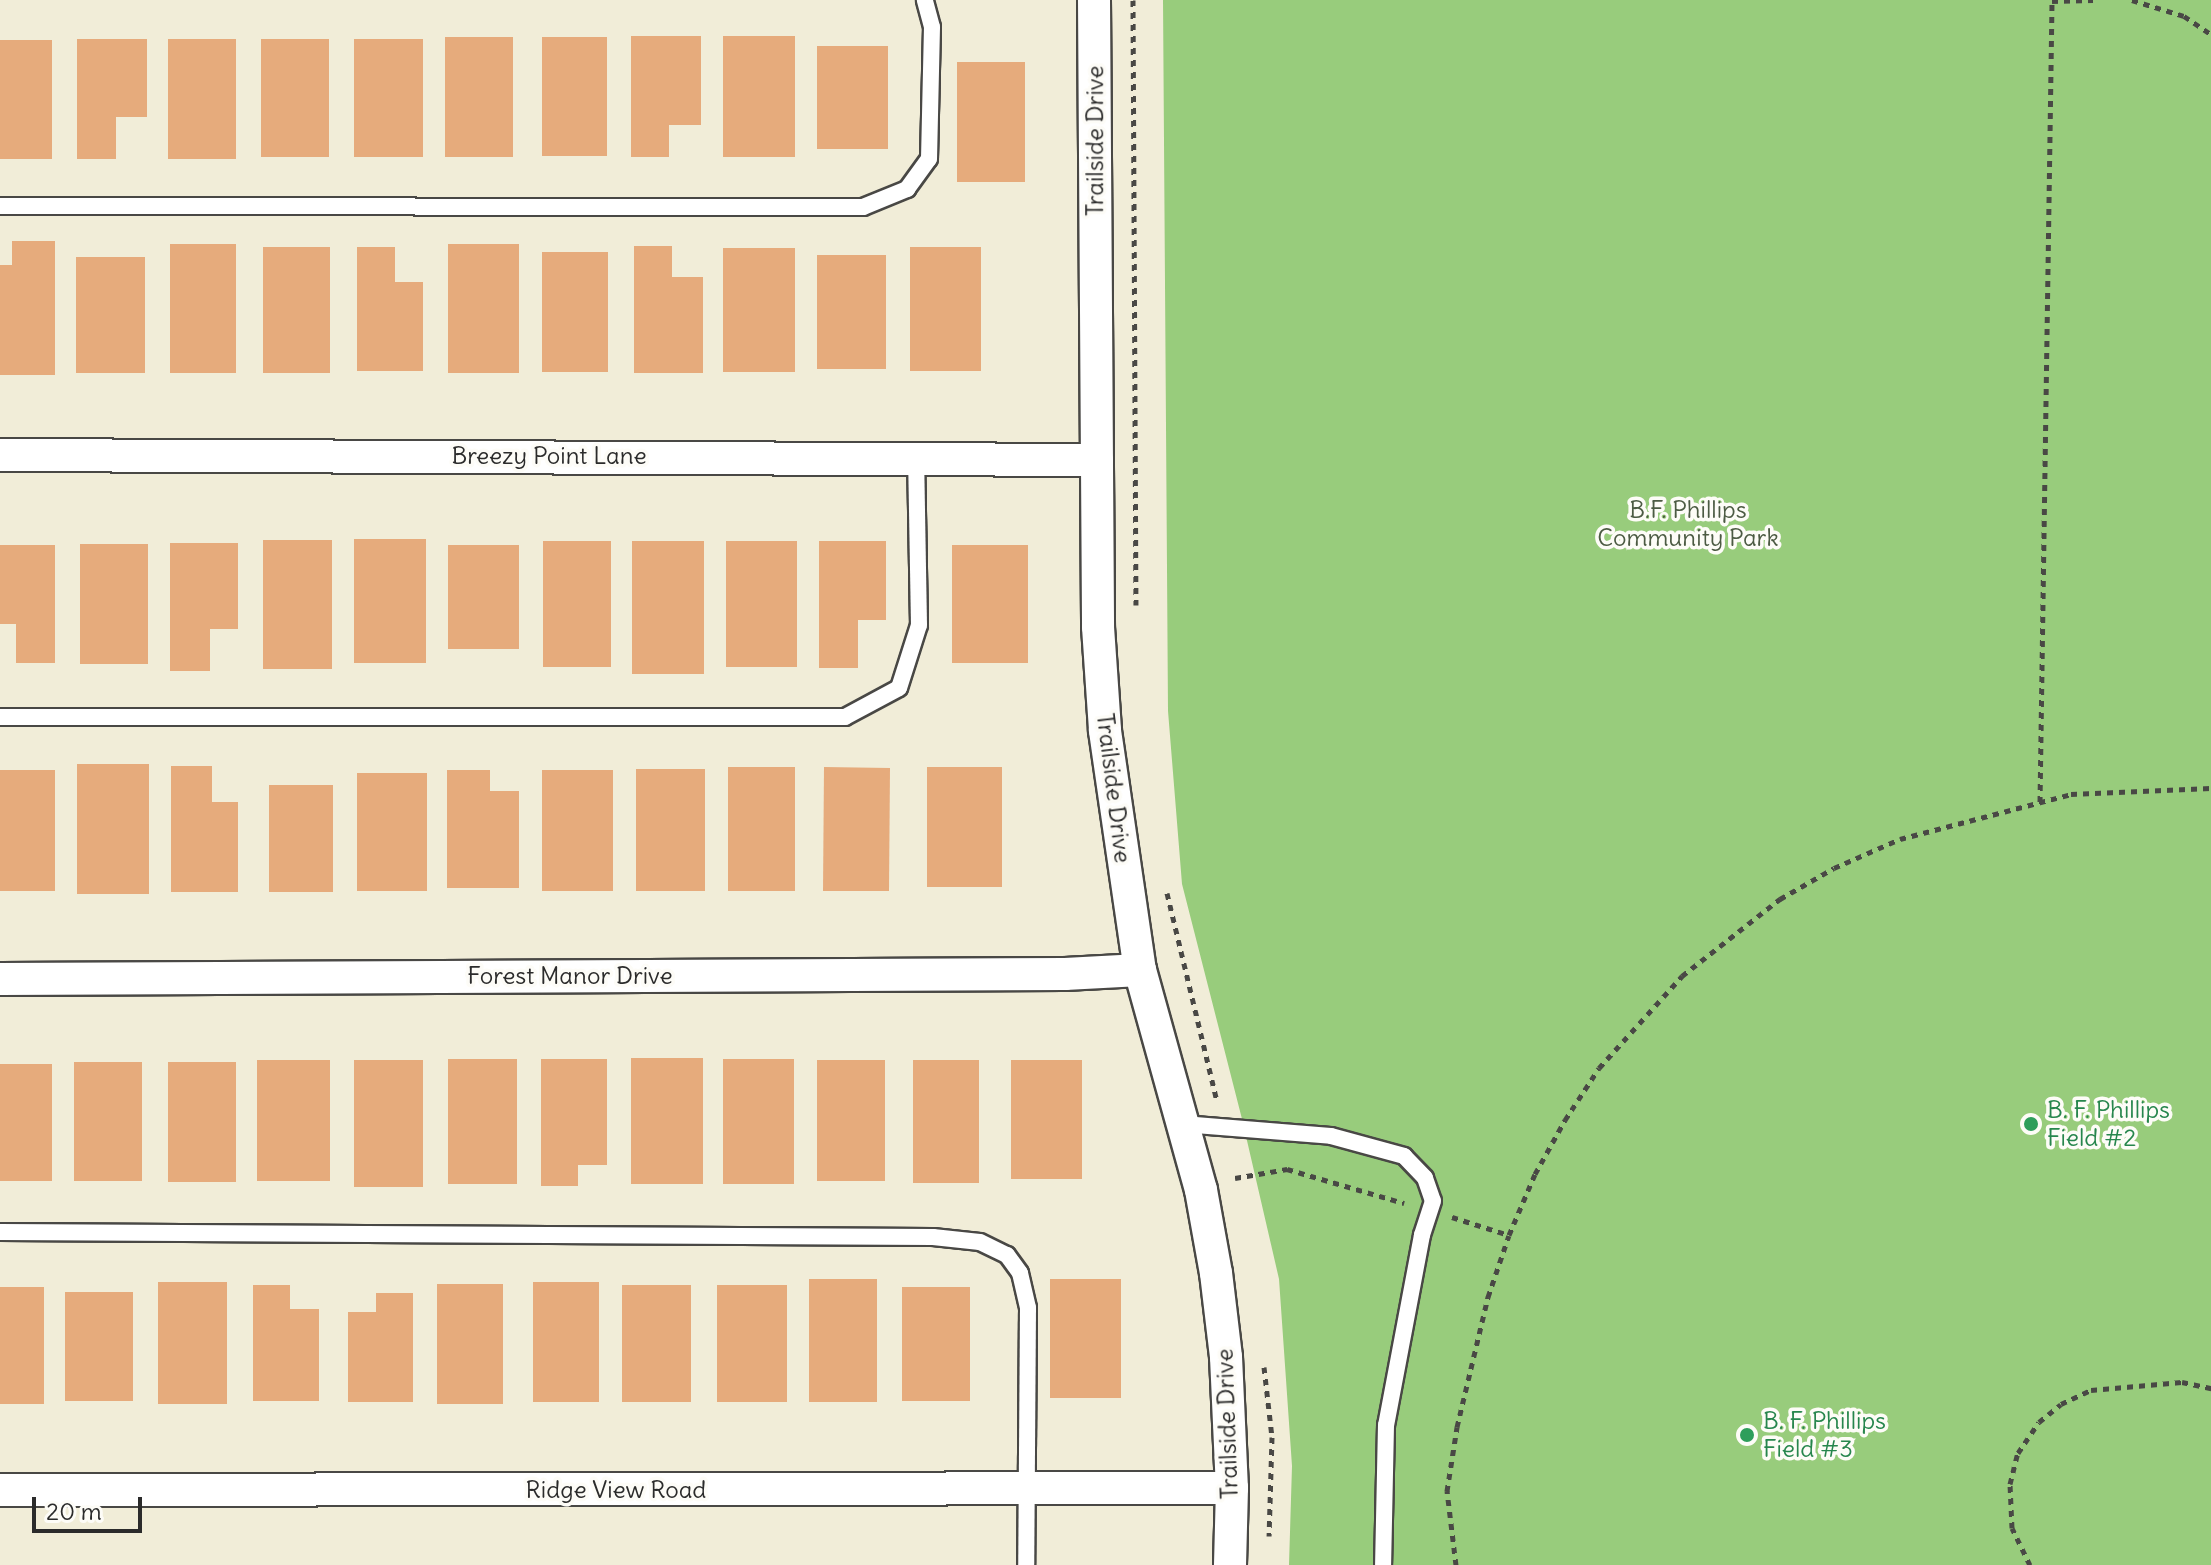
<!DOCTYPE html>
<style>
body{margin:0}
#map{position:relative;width:2211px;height:1565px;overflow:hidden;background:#f1edd8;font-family:Delius,sans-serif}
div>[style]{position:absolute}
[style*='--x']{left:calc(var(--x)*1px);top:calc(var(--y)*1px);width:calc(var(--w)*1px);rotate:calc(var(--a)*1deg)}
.green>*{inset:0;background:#98cc7c}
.building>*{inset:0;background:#e6ab7c}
.path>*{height:5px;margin-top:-2.5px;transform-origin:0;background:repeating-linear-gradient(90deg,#494845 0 6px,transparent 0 12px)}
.roads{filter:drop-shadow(2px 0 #494845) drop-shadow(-2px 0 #494845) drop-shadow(0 2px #494845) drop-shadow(0 -2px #494845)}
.service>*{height:16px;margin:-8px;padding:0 8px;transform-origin:8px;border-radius:8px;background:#fff}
.minor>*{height:32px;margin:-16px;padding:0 16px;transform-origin:16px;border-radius:16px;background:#fff}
.dots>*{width:22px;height:22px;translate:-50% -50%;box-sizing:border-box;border:4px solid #fdfcf7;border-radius:50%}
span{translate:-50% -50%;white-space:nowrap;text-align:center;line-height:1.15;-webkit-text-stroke:7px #fdfcf7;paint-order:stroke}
.street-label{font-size:24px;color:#2b2b2b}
.park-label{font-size:24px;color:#4c5b43}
.leisure-label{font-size:24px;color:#27864d}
.left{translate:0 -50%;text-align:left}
.scale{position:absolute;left:32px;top:1497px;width:110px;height:36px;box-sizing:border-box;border:4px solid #2b2b2b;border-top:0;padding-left:10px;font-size:24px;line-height:28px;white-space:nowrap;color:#2b2b2b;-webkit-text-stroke:6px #fdfcf7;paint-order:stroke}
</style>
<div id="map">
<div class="green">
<i style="clip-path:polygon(1163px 0,2211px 0,2211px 1565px,1289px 1565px,1292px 1466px,1279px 1279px,1242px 1119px,1182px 884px,1168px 711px)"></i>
</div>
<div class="building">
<i style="clip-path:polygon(631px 36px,701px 36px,701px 125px,669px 125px,669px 157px,631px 157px)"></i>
<i style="clip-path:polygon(723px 36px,795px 36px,795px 157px,723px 157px)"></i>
<i style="clip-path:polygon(445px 37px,513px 37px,513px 157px,445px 157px)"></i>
<i style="clip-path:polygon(542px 37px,607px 37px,607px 156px,542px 156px)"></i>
<i style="clip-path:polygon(77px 39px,147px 39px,147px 117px,116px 117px,116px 159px,77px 159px)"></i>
<i style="clip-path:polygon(168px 39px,236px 39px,236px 159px,168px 159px)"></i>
<i style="clip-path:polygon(261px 39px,329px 39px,329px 157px,261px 157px)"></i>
<i style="clip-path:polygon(354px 39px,423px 39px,423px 157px,354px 157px)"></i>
<i style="clip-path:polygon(0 40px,52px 40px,52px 159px,0 159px)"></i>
<i style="clip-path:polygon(817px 46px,888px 46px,888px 149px,817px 149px)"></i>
<i style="clip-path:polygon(957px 62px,1025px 62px,1025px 182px,957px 182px)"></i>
<i style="clip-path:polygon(12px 241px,55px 241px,55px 375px,0 375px,0 265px,12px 265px)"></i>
<i style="clip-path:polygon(170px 244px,236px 244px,236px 373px,170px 373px)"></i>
<i style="clip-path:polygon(448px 244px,519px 244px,519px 373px,448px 373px)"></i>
<i style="clip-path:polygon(634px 246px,672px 246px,672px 277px,703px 277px,703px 373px,634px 373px)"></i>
<i style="clip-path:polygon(263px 247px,330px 247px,330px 373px,263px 373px)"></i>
<i style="clip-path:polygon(357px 247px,395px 247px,395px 282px,423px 282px,423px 371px,357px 371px)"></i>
<i style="clip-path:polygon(910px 247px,981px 247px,981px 371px,910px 371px)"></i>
<i style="clip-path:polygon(723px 248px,795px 248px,795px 372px,723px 372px)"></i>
<i style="clip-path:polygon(542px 252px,608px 252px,608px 372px,542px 372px)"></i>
<i style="clip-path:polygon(817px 255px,886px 255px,886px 369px,817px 369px)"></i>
<i style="clip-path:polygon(76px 257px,145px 257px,145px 373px,76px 373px)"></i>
<i style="clip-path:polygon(354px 539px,426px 539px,426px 663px,354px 663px)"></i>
<i style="clip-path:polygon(263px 540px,332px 540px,332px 669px,263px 669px)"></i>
<i style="clip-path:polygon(543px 541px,611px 541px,611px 667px,543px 667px)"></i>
<i style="clip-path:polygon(632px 541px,704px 541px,704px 674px,632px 674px)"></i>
<i style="clip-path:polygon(726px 541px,797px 541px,797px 667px,726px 667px)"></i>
<i style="clip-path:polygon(819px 541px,886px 541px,886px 620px,858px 620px,858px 668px,819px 668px)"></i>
<i style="clip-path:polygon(170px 543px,238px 543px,238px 629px,210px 629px,210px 671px,170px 671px)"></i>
<i style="clip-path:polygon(80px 544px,148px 544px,148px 664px,80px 664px)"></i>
<i style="clip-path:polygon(0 545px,55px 545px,55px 663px,16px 663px,16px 624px,0 624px)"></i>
<i style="clip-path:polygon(448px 545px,519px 545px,519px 649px,448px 649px)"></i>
<i style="clip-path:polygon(952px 545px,1028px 545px,1028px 663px,952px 663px)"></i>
<i style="clip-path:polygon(77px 764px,149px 764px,149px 894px,77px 894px)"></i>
<i style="clip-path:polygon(171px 766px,212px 766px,212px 802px,238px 802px,238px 892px,171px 892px)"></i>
<i style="clip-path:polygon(728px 767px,795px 767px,795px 891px,728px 891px)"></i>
<i style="clip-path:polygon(824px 767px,890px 768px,889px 891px,823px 891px)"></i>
<i style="clip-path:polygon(927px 767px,1002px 767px,1002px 887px,927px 887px)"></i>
<i style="clip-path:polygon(636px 769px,705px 769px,705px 891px,636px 891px)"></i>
<i style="clip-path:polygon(0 770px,55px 770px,55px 891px,0 891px)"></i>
<i style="clip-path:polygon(447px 770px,490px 770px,490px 791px,519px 791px,519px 888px,447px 888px)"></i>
<i style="clip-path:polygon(542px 770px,613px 770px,613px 891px,542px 891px)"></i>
<i style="clip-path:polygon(357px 773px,427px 773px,427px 891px,357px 891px)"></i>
<i style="clip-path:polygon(269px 785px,333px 785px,333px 892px,269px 892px)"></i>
<i style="clip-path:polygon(631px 1058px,703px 1058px,703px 1184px,631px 1184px)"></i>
<i style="clip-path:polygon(448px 1059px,517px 1059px,517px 1184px,448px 1184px)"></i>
<i style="clip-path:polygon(541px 1059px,607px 1059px,607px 1165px,578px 1165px,578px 1186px,541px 1186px)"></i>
<i style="clip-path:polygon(723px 1059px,794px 1059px,794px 1184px,723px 1184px)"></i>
<i style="clip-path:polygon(257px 1060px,330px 1060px,330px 1181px,257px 1181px)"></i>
<i style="clip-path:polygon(354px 1060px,423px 1060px,423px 1187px,354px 1187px)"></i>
<i style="clip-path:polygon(817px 1060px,885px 1060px,885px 1181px,817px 1181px)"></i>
<i style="clip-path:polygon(913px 1060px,979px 1060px,979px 1183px,913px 1183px)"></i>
<i style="clip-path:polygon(1011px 1060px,1082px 1060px,1082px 1179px,1011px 1179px)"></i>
<i style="clip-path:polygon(74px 1062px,142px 1062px,142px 1181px,74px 1181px)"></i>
<i style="clip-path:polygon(168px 1062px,236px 1062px,236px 1182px,168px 1182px)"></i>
<i style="clip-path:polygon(0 1064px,52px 1064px,52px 1181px,0 1181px)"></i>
<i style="clip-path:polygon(809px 1279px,877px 1279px,877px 1402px,809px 1402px)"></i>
<i style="clip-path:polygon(1050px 1279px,1121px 1279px,1121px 1398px,1050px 1398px)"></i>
<i style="clip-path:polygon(158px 1282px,227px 1282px,227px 1404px,158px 1404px)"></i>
<i style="clip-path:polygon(533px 1282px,599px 1282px,599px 1402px,533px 1402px)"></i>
<i style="clip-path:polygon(437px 1284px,503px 1284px,503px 1404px,437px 1404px)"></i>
<i style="clip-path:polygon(253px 1285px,290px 1285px,290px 1309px,319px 1309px,319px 1401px,253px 1401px)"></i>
<i style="clip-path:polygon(622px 1285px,691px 1285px,691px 1402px,622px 1402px)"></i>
<i style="clip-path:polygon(717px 1285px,787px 1285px,787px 1402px,717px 1402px)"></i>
<i style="clip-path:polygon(0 1287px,44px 1287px,44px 1404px,0 1404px)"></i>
<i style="clip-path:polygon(902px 1287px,970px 1287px,970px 1401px,902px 1401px)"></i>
<i style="clip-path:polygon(65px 1292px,133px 1292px,133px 1401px,65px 1401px)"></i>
<i style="clip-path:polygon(376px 1293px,413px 1293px,413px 1402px,348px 1402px,348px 1312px,376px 1312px)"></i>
</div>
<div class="path">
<i style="--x:1133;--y:0;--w:605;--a:89.72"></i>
<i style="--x:2132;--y:0;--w:54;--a:17.1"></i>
<i style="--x:2184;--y:16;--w:32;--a:34"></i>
<i style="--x:2040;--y:802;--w:801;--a:-89.14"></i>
<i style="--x:2052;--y:1;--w:41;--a:-1.4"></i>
<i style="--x:1167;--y:893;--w:214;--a:76.5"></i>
<i style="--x:1235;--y:1178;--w:53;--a:-9.8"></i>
<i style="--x:1287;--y:1169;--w:122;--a:16.2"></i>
<i style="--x:1452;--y:1217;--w:60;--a:17.5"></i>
<i style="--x:1264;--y:1367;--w:70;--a:83.5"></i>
<i style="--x:1272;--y:1437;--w:99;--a:91.7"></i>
<i style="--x:1456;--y:1565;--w:75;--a:-96.9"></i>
<i style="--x:1447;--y:1491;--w:65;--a:-81.1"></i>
<i style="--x:1457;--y:1427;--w:134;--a:-76.6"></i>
<i style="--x:1488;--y:1297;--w:65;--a:-71.3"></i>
<i style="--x:1509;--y:1235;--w:66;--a:-66.9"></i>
<i style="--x:1535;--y:1174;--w:62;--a:-60.9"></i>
<i style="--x:1565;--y:1120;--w:62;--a:-56.8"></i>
<i style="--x:1599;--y:1068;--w:124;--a:-47.9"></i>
<i style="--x:1682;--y:976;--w:125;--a:-38.2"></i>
<i style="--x:1780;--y:899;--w:62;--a:-29.9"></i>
<i style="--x:1834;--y:868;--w:72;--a:-23.7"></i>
<i style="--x:1900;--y:839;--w:177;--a:-14.7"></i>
<i style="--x:2071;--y:794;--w:140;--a:-2.5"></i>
<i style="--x:2030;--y:1565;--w:41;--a:-115.9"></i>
<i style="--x:2012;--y:1528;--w:44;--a:-92.6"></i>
<i style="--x:2010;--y:1484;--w:32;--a:-76"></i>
<i style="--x:2018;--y:1453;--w:37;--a:-56"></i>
<i style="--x:2039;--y:1422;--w:28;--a:-39"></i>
<i style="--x:2061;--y:1404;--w:33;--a:-25"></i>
<i style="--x:2091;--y:1390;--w:91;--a:-5"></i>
<i style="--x:2182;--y:1382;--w:30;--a:12"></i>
</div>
<div class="roads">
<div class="service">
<i style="--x:0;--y:206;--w:863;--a:0.07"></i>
<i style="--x:863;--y:207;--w:48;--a:-22.2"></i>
<i style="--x:907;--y:189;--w:37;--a:-54"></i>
<i style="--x:929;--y:159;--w:132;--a:-88.7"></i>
<i style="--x:932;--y:27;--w:28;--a:-105"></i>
<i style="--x:0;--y:717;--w:845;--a:0"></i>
<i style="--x:845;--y:717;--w:61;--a:-28.2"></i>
<i style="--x:899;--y:688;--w:66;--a:-72.4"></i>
<i style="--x:919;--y:625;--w:168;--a:-91"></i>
<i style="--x:1183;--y:1124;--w:148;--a:4.6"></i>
<i style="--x:1331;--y:1136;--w:76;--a:15.3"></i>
<i style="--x:1404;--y:1156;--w:30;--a:46"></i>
<i style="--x:1425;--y:1178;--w:24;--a:71"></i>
<i style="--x:1433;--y:1201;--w:36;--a:108"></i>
<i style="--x:1422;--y:1235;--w:193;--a:100.7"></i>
<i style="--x:1386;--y:1425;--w:140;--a:91.2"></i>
<i style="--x:0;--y:1232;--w:933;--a:0.31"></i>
<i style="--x:933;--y:1237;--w:47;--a:6.1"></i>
<i style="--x:980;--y:1242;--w:30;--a:26"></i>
<i style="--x:1007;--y:1255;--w:22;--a:54"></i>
<i style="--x:1020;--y:1273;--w:36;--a:77"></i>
<i style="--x:1028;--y:1308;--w:257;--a:90.4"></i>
</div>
<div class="minor">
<i style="--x:1094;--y:0;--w:627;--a:89.63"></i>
<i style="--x:1098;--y:627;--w:104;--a:86.1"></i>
<i style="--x:1105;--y:731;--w:242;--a:81.7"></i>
<i style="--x:1140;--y:970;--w:228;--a:74.5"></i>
<i style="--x:1201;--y:1190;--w:84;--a:79.8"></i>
<i style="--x:1216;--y:1273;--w:85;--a:83.2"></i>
<i style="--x:1226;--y:1357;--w:131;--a:87.4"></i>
<i style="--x:1232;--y:1488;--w:77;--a:91.5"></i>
<i style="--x:0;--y:455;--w:1097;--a:0.26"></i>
<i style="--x:0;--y:979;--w:1065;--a:-0.27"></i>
<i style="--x:1065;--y:974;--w:75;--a:-3.1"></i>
<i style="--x:0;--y:1490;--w:1232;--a:-0.09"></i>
</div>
</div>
<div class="dots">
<i style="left:2031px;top:1124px;background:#2e9e5b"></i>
<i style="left:1747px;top:1435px;background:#2e9e5b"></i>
</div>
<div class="street-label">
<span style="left:1095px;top:141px;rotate:-90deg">Trailside Drive</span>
<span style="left:549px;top:456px">Breezy Point Lane</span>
<span style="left:1114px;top:788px;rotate:83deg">Trailside Drive</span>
<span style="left:570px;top:976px">Forest Manor Drive</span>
<span style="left:1227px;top:1424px;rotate:-92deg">Trailside Drive</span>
<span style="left:616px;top:1490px">Ridge View Road</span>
</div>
<div class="park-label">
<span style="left:1688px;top:524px">B.F. Phillips<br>Community Park</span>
</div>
<div class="leisure-label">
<span class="left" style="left:2047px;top:1124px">B. F. Phillips<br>Field #2</span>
<span class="left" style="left:1763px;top:1435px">B. F. Phillips<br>Field #3</span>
</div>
<div class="scale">20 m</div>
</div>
